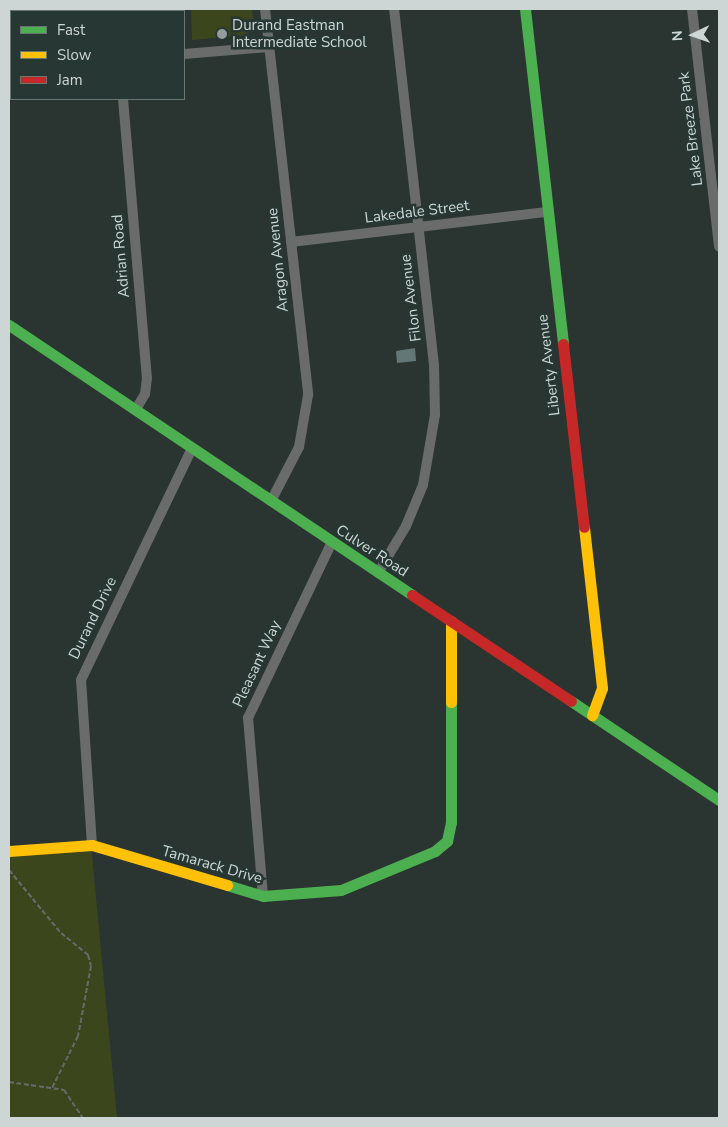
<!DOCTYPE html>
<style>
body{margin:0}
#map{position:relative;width:728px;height:1127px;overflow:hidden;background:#2a3431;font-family:"Nunito Sans",sans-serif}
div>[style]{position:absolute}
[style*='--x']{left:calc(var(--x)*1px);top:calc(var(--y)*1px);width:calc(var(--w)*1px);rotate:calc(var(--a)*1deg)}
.green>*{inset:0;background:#3c461d}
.building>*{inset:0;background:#637777}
.path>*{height:2px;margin-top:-1px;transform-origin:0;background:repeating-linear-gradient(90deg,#666a69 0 5px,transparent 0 7.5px)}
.lane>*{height:5px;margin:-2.5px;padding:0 2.5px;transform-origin:2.5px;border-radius:2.5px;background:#696c6a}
.street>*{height:10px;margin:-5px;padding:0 5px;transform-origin:5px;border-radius:5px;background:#696c6a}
.fast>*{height:11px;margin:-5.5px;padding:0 5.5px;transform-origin:5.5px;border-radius:5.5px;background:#4caf50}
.slow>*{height:11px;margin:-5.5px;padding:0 5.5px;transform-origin:5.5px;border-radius:5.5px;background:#ffc107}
.jam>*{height:11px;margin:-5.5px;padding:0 5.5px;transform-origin:5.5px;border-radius:5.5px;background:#c62828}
.dots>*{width:14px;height:14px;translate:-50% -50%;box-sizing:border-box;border:2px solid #273733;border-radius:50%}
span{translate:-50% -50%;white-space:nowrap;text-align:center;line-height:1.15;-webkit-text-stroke:5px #273733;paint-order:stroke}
.poi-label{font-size:15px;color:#cdd6d4}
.left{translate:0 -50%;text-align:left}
.street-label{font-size:15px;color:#cdd6d4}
.frame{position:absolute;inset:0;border:10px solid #cdd6d4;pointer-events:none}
.legend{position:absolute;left:10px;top:10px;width:175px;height:90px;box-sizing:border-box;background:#273733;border:1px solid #697773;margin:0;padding:6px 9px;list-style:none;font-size:15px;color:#cdd6d4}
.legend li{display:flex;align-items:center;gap:10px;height:25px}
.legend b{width:25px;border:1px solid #697773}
.north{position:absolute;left:668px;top:10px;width:50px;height:50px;-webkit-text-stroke:4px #273733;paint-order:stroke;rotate:267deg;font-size:14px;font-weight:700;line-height:20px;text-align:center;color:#cdd6d4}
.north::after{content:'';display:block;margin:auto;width:18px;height:22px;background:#cdd6d4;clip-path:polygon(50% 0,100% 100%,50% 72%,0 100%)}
</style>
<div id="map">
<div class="green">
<i style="clip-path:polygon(191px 9px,252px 9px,254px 27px,246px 35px,192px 40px)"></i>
<i style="clip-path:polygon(91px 845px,117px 1118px,9px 1118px,9px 852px)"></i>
</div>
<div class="building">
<i style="clip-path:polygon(415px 348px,416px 361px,397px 363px,396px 351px)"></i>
</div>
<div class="path">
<i style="--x:9;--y:870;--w:82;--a:50.5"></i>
<i style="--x:61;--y:933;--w:35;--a:39"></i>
<i style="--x:88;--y:955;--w:11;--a:75"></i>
<i style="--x:91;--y:966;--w:71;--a:100.5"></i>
<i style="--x:78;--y:1036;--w:58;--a:116.6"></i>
<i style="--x:9;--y:1082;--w:56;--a:8.3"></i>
<i style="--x:64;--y:1090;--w:34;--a:56"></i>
</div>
<div class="lane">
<i style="--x:135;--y:9;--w:2;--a:90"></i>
<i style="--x:9;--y:15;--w:6;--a:72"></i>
<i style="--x:9;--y:37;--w:2;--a:0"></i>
</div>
<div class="street">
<i style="--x:265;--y:9;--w:388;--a:83.6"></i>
<i style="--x:308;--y:395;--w:53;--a:99.8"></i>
<i style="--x:299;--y:447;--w:61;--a:117.4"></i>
<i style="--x:692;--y:9;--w:239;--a:83.5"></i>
<i style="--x:184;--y:54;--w:85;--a:-4.7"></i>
<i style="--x:9;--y:70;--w:2;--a:0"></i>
<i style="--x:123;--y:99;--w:280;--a:85.1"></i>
<i style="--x:147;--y:378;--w:16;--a:97"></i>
<i style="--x:145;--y:394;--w:17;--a:121"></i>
<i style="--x:291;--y:242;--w:258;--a:-6.7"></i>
<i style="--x:378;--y:573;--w:55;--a:-59.2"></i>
<i style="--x:406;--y:526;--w:44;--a:-67.5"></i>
<i style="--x:423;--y:485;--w:71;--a:-80.3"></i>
<i style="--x:435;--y:415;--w:50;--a:-91.1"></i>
<i style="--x:434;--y:365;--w:358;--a:-96.4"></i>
<i style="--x:92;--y:845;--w:165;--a:-93.8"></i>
<i style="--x:81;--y:680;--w:257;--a:-64.4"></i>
<i style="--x:263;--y:896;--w:179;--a:-94.8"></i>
<i style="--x:248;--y:718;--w:195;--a:-64.5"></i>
</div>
<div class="fast">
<i style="--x:525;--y:9;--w:337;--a:83.5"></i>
<i style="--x:9;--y:325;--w:485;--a:33.8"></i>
<i style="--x:571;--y:701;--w:178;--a:33.8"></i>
<i style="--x:227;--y:885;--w:38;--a:17"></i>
<i style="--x:263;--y:896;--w:78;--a:-4.4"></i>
<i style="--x:341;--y:890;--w:102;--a:-22.5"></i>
<i style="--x:435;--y:851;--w:16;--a:-40"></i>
<i style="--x:447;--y:841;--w:19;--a:-78"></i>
<i style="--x:451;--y:822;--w:120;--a:-90"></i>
</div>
<div class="slow">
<i style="--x:584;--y:527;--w:162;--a:83.6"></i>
<i style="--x:602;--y:688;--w:29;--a:110"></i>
<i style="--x:451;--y:621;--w:81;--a:90"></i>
<i style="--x:9;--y:851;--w:83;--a:-4.1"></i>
<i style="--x:92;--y:845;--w:141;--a:16.5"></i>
</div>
<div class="jam">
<i style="--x:563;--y:344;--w:184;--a:83.5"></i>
<i style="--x:412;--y:595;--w:191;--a:33.7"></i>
</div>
<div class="dots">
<i style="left:222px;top:34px;background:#949d9b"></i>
</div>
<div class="poi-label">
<span class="left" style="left:232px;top:34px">Durand Eastman<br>Intermediate School</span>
</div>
<div class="street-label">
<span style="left:691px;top:129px;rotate:-97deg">Lake Breeze Park</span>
<span style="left:417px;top:212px;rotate:-7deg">Lakedale Street</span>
<span style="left:121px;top:256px;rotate:-95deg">Adrian Road</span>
<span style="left:278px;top:260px;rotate:-96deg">Aragon Avenue</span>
<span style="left:411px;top:298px;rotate:-97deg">Filon Avenue</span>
<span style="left:549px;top:365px;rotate:-97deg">Liberty Avenue</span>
<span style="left:372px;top:551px;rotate:33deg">Culver Road</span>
<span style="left:93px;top:618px;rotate:-64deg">Durand Drive</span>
<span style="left:257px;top:664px;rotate:-65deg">Pleasant Way</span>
<span style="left:212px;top:865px;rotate:16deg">Tamarack Drive</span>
</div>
<div class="frame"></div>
<ul class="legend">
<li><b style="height:6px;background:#4caf50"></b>Fast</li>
<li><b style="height:6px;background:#ffc107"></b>Slow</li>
<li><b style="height:6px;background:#c62828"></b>Jam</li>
</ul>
<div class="north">N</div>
</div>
